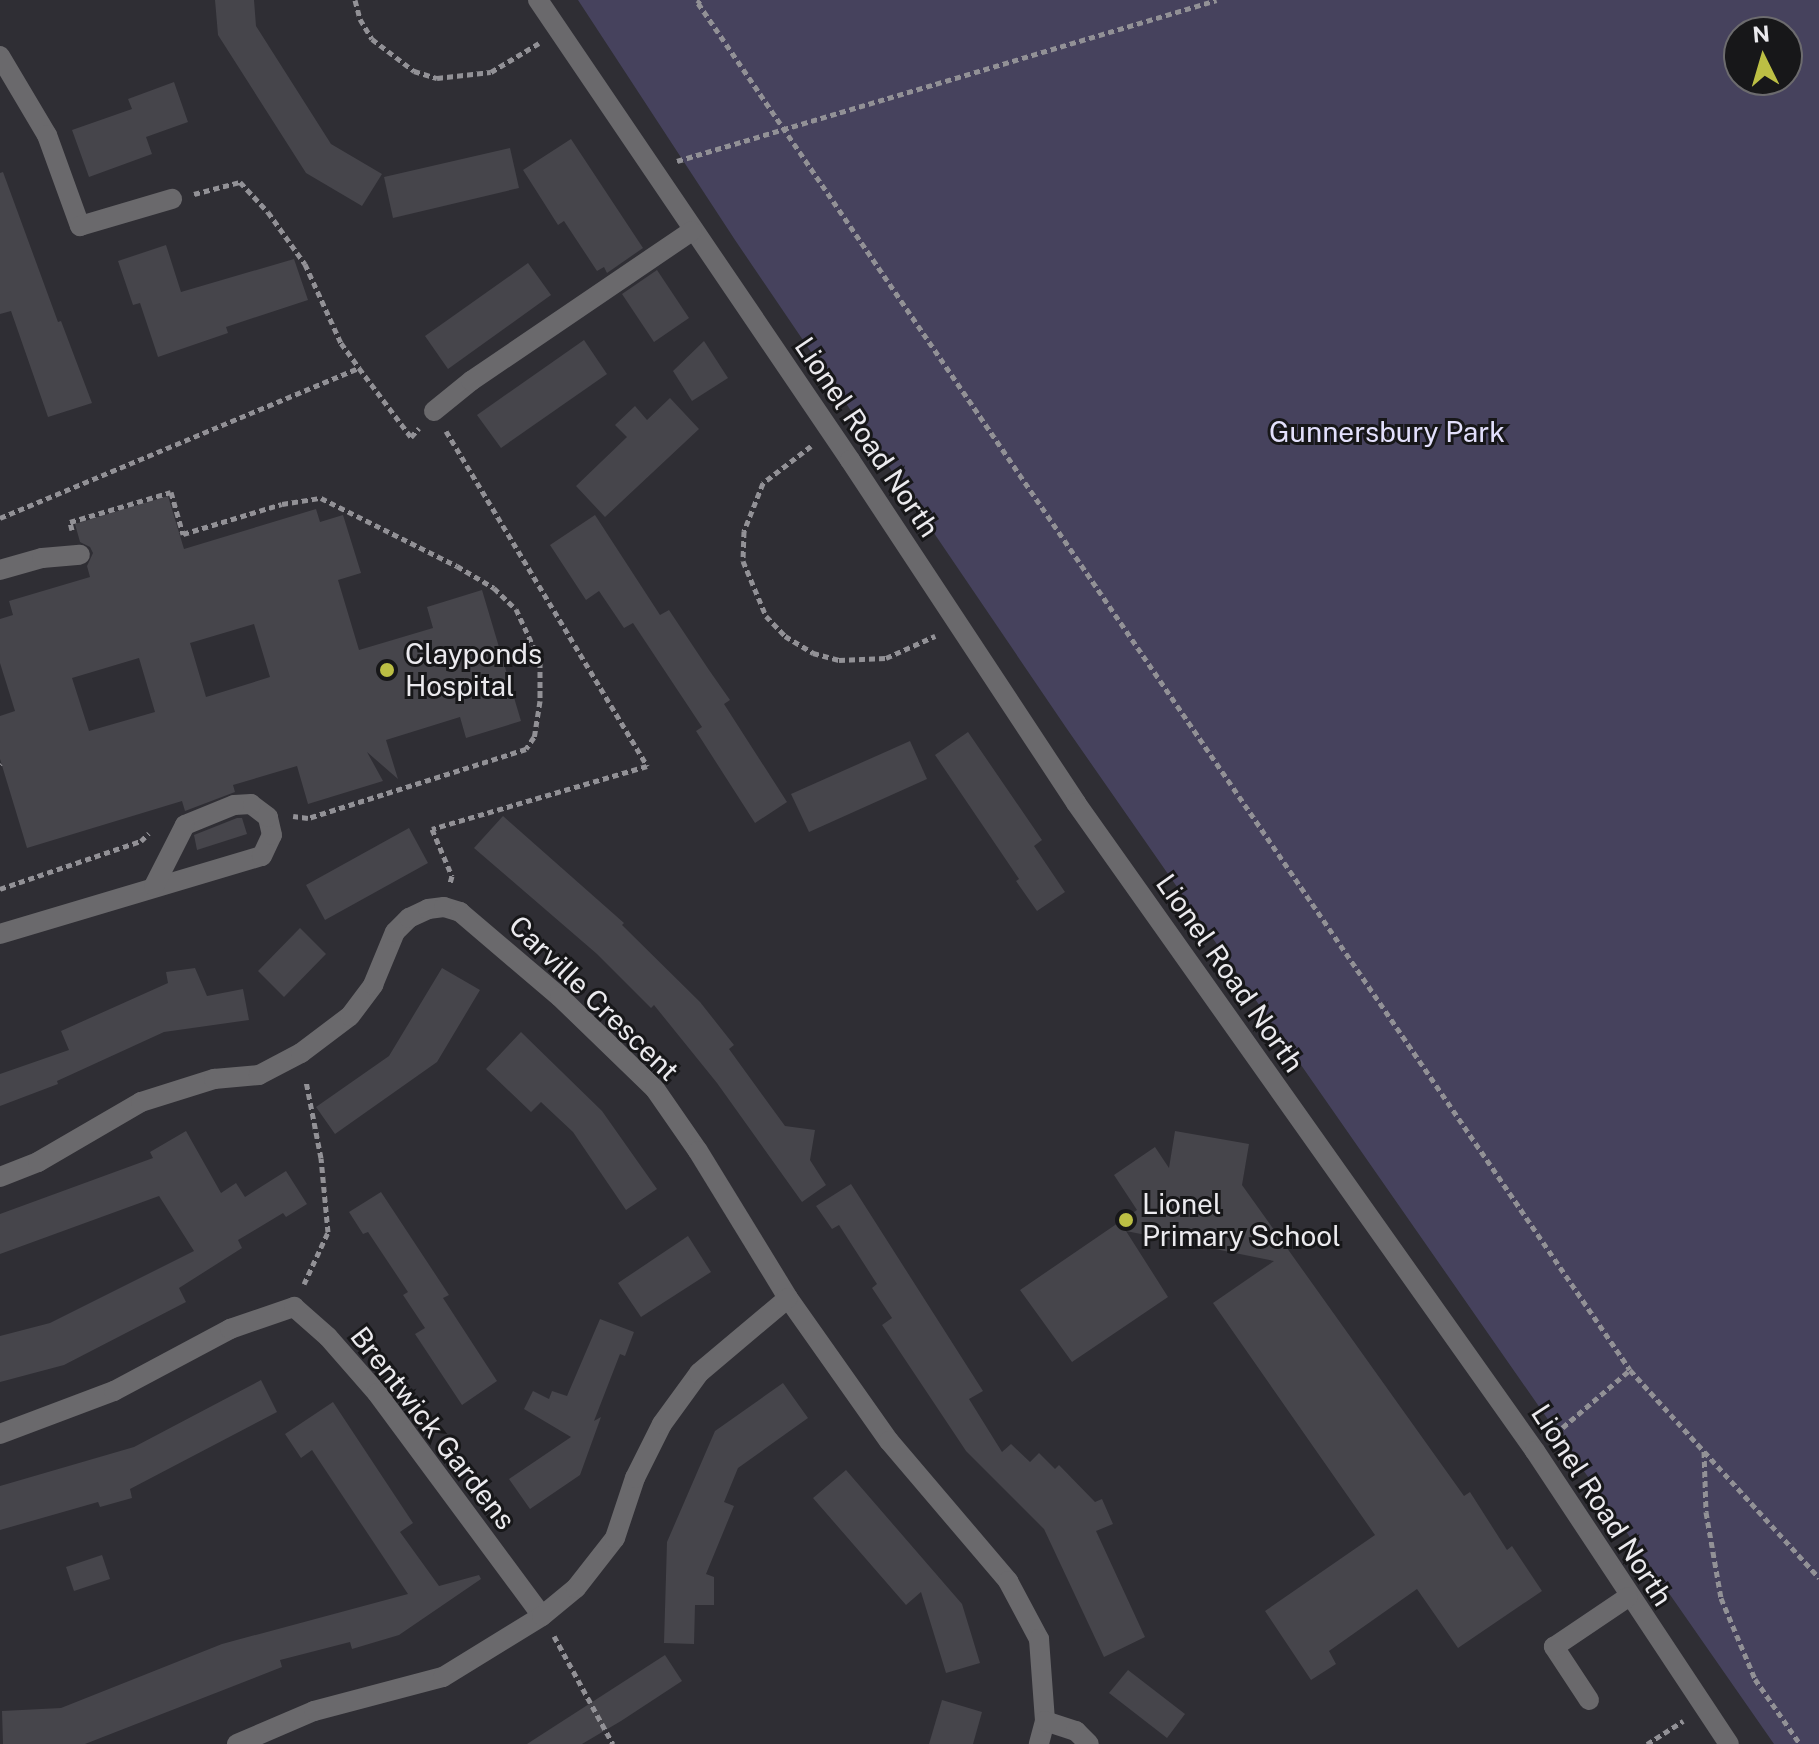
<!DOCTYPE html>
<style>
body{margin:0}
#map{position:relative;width:1819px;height:1744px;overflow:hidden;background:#2f2e34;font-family:"Public Sans",sans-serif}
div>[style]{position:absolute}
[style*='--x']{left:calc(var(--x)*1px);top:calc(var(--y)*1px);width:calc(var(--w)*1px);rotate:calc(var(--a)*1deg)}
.green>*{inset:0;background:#46425d}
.building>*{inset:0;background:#46454b}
.path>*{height:5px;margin-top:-2.5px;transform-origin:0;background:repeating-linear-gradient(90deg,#929196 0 6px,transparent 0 10px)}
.minor>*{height:20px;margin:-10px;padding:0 10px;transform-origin:10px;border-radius:10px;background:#6a696c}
.dots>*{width:22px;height:22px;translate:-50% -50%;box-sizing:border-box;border:4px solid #171719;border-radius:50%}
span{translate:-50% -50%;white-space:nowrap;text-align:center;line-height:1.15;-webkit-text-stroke:6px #171719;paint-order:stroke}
.park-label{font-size:28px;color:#e3e0fc}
.street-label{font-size:28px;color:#ebeaee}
.poi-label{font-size:28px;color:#ebeaee}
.left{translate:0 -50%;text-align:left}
.north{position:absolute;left:1723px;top:16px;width:80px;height:80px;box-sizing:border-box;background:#171719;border:2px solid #6c6b6e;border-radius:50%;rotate:355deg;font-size:22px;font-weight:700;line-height:32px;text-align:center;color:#ebeaee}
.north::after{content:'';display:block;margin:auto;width:28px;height:36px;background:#bcbf44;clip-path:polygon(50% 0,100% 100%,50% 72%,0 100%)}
</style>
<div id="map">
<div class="green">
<i style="clip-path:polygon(evenodd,578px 0,1819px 0,1819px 1744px,1774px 1744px,1067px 729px,735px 240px,578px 0,1739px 32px,1787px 32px,1787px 80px,1739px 80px,1739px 32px)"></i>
</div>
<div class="building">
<i style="clip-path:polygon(215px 0,254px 0,256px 26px,331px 144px,382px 174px,362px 206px,306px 173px,218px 35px)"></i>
<i style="clip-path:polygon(174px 82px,188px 122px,146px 137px,152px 154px,89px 177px,72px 130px,132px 109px,128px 99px)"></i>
<i style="clip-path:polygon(571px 139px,643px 248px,607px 273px,604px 267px,597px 271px,564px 221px,558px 225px,523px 170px)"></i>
<i style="clip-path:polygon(510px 148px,519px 188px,393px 218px,384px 177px)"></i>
<i style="clip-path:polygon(3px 172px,58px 322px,61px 321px,92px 403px,48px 417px,11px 311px,0 314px,0 173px)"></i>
<i style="clip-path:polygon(166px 245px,181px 292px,294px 259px,308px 300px,226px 327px,228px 333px,158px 357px,140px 303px,133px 305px,118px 261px)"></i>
<i style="clip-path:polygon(528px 263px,551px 295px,448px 369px,425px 336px)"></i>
<i style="clip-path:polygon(657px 270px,689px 318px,654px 342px,622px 294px)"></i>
<i style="clip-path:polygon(584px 340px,607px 374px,501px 448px,477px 415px)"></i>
<i style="clip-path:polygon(704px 341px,728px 378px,692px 401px,673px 371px)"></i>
<i style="clip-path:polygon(670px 398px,699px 429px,605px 517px,576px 486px,627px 437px,615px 425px,635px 406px,647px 420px)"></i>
<i style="clip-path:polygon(evenodd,168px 496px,184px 549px,316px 509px,320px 522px,343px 515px,361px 573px,338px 580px,359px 650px,433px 628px,427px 607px,482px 590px,521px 721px,466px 738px,460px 717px,386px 740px,398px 779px,367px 752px,383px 781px,308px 804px,297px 766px,233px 785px,235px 792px,185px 811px,182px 801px,27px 848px,0 759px,0 716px,15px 711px,0 663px,0 619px,13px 615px,9px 601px,90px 577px,87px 566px,93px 553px,90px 547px,80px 542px,75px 524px,168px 496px,254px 624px,270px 677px,206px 697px,190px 643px,254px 624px,168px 496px,139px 658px,155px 712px,89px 731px,72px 678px,139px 658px)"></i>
<i style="clip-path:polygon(595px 515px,660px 615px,669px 610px,709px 670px,730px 700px,724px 704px,787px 802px,755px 823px,696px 731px,702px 727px,633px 623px,624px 628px,599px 591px,586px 600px,550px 545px)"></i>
<i style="clip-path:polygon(968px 732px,1042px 840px,1034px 846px,1065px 892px,1037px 911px,1016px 881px,1019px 879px,935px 755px)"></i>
<i style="clip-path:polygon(910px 741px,927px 779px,809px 832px,791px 794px)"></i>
<i style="clip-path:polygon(503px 816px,624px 923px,622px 925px,700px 1002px,734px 1045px,729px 1049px,785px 1126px,815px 1130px,810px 1160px,826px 1185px,802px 1202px,717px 1083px,654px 1005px,651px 1008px,597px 954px,474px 848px)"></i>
<i style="clip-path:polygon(237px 818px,242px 818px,247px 834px,197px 850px,194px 835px)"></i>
<i style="clip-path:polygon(409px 828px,428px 863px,325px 920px,306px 885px)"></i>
<i style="clip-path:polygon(300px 928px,326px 954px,284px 997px,258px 971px)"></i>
<i style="clip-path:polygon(195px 968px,207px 996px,243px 989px,249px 1020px,164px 1032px,57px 1081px,58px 1084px,0 1106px,0 1074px,69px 1050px,61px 1031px,168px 983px,166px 972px)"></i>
<i style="clip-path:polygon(442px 968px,480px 990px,437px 1062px,335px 1134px,316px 1107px,389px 1056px)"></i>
<i style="clip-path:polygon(521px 1032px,602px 1111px,657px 1189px,626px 1210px,573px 1132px,541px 1102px,531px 1112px,486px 1069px)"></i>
<i style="clip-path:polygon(186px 1131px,221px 1193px,236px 1183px,245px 1197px,286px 1171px,307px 1204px,286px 1217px,283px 1213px,238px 1240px,242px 1248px,179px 1288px,186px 1302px,64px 1365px,0 1382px,0 1336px,50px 1323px,194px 1251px,159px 1196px,0 1254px,0 1214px,153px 1158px,150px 1152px)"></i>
<i style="clip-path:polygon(1175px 1131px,1249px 1144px,1242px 1185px,1464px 1496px,1470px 1492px,1507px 1550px,1512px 1546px,1542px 1591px,1458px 1648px,1417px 1589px,1329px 1651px,1336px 1664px,1311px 1680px,1265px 1611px,1375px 1535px,1213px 1303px,1274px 1261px,1126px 1231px,1168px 1297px,1072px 1362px,1020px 1290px,1137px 1210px,1114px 1175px,1155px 1147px,1169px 1168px)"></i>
<i style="clip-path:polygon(851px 1184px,983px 1391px,969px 1399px,1002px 1452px,1011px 1444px,1030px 1462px,1039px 1453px,1055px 1469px,1059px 1465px,1095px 1502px,1102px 1499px,1113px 1524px,1096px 1531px,1145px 1637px,1104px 1657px,1044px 1529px,966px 1451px,882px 1325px,892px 1318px,872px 1288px,877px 1284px,839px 1225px,832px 1229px,816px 1206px)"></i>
<i style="clip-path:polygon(381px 1192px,449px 1295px,443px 1298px,497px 1381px,462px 1405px,415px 1334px,425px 1328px,403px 1295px,408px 1292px,368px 1232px,363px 1234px,349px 1212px)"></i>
<i style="clip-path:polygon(688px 1236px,711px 1272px,641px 1317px,618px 1283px)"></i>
<i style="clip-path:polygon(600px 1319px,634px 1332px,625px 1356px,620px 1354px,594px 1421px,601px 1417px,580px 1475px,530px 1509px,509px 1479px,571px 1437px,524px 1409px,533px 1391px,549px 1399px,552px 1391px,567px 1396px)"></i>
<i style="clip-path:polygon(261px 1380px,277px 1412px,130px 1489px,132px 1498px,100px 1507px,98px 1502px,0 1530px,0 1486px,134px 1447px)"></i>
<i style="clip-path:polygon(783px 1383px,808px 1418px,738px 1468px,724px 1502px,734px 1506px,706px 1574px,714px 1577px,714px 1605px,695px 1605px,694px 1644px,664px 1643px,667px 1542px,715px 1431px)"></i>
<i style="clip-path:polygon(333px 1402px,413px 1523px,400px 1532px,439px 1586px,479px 1575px,481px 1579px,399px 1635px,352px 1649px,350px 1642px,280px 1660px,282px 1667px,85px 1744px,3px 1744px,2px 1711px,61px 1708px,222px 1644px,408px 1594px,312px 1450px,301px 1458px,285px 1434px)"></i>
<i style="clip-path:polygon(846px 1470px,962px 1604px,980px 1663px,946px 1673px,921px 1592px,906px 1605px,813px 1498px)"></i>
<i style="clip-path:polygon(102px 1555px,110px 1579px,74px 1591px,66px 1567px)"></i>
<i style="clip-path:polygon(665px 1655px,682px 1681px,621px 1721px,582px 1744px,527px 1744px)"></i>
<i style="clip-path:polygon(1128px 1670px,1185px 1714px,1167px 1738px,1109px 1693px)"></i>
<i style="clip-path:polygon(942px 1700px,982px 1712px,973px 1744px,929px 1744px)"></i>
</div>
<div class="path">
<i style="--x:355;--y:0;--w:20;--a:75"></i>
<i style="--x:360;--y:19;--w:23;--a:59"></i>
<i style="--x:372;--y:39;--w:53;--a:37.3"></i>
<i style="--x:414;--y:71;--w:24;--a:17"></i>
<i style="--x:437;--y:78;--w:54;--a:-6.3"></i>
<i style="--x:491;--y:72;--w:56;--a:-31.1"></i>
<i style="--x:700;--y:0;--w:4;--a:124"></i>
<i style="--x:698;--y:3;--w:1654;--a:55.71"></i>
<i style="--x:1630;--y:1370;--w:281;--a:47.7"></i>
<i style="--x:677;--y:161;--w:563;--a:-16.6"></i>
<i style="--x:194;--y:194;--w:48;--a:-14.6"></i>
<i style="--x:240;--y:182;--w:41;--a:47"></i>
<i style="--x:268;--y:212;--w:64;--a:54.6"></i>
<i style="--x:305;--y:264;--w:87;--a:65.5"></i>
<i style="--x:341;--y:343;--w:31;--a:54"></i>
<i style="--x:446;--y:431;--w:391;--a:59"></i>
<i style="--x:647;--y:766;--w:224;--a:163.7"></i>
<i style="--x:432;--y:829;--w:51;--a:66.9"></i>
<i style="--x:452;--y:876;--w:7;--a:106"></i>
<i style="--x:811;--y:446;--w:61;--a:142.4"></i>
<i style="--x:763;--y:483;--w:52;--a:111.6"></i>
<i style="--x:744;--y:531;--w:30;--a:92"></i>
<i style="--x:743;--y:561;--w:60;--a:67.3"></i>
<i style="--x:766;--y:616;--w:28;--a:46"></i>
<i style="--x:785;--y:636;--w:33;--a:31"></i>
<i style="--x:813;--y:653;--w:27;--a:15"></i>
<i style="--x:839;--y:660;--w:47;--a:-2.4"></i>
<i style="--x:886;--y:658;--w:54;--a:-24.2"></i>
<i style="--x:0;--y:518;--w:389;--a:-22.7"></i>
<i style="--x:359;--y:368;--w:86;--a:53"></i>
<i style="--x:411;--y:437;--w:12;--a:-48"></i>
<i style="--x:72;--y:530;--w:8;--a:-104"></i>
<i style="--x:70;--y:522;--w:105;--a:-16.5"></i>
<i style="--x:171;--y:492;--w:44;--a:74.1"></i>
<i style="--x:183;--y:534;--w:103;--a:-16.9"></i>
<i style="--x:282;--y:504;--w:39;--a:-9"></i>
<i style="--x:321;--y:498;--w:152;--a:26.6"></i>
<i style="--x:457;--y:566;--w:43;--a:30.7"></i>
<i style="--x:494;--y:588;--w:30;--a:44"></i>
<i style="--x:516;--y:609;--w:57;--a:65.2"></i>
<i style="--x:540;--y:661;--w:40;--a:90"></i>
<i style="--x:540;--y:701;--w:36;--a:99"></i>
<i style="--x:534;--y:737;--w:14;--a:124"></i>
<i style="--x:526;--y:749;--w:229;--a:162.4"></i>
<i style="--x:308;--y:818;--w:15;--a:-172"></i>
<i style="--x:0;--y:764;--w:1;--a:-45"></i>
<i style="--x:0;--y:889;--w:149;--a:-18.8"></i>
<i style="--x:141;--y:841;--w:11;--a:-45"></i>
<i style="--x:304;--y:1284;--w:57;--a:-65.2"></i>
<i style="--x:328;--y:1232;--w:74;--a:-95.4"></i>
<i style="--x:321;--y:1158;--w:78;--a:-101"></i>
<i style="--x:1555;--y:1434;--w:99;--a:-40.5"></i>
<i style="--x:1704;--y:1451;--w:61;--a:88.1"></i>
<i style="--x:1706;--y:1512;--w:87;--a:80.1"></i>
<i style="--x:1721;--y:1598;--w:88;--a:67.2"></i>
<i style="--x:1755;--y:1679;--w:79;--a:55.3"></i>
<i style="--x:554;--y:1636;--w:123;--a:61.4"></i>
<i style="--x:1647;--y:1744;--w:43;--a:-32.6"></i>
</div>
<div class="minor">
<i style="--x:538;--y:0;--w:556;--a:55.85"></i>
<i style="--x:850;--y:460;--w:411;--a:56.6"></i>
<i style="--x:1076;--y:803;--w:794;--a:54.69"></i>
<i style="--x:1535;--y:1451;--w:351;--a:56.5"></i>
<i style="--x:0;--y:56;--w:92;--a:59.3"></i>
<i style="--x:47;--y:135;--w:97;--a:70.1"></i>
<i style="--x:80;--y:226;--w:96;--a:-16.4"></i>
<i style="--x:434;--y:411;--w:48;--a:-39"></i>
<i style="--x:471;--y:381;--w:267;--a:-34.2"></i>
<i style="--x:0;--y:570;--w:44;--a:-15.9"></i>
<i style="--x:42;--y:558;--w:38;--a:-5"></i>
<i style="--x:0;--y:934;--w:273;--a:-16.6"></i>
<i style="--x:262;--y:856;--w:23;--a:-65"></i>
<i style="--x:272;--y:835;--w:18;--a:-103"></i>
<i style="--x:268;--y:817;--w:21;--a:-143"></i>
<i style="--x:251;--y:804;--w:17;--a:177"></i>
<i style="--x:234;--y:805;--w:53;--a:157.8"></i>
<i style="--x:185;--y:825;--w:68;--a:116.9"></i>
<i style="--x:0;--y:1177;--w:41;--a:-21.5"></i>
<i style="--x:38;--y:1162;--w:119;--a:-30.2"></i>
<i style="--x:141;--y:1102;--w:77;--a:-17.5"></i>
<i style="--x:214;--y:1079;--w:45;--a:-5.1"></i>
<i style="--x:259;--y:1075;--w:47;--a:-27.6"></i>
<i style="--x:301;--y:1053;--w:61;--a:-37.1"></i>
<i style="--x:350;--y:1016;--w:39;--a:-53"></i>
<i style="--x:373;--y:985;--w:57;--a:-67.5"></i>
<i style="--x:395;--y:932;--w:20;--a:-45"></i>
<i style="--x:409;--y:918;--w:21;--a:-25"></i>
<i style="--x:428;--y:909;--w:16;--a:-7"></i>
<i style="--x:444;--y:907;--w:17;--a:17"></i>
<i style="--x:460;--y:912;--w:131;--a:40.4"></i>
<i style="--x:560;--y:997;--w:132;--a:44.1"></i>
<i style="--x:655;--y:1089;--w:75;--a:55.3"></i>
<i style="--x:698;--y:1151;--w:172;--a:58.5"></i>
<i style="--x:788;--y:1298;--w:175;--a:54.8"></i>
<i style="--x:889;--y:1441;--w:184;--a:49.6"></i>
<i style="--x:1008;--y:1581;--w:66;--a:61.9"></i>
<i style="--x:1039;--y:1639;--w:82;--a:85.8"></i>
<i style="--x:1045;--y:1721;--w:24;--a:105"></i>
<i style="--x:0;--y:1434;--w:122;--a:-20.7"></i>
<i style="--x:114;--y:1391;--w:132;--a:-28.1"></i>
<i style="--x:230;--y:1329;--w:68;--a:-19"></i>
<i style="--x:294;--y:1307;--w:45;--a:41.4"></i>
<i style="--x:328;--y:1337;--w:74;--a:48.8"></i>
<i style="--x:377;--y:1393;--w:277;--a:53.5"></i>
<i style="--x:1589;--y:1700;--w:64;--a:-123.4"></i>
<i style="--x:1554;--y:1647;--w:89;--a:-34"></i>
<i style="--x:1045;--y:1721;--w:33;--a:18"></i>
<i style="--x:1076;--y:1731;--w:18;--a:45"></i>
<i style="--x:237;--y:1744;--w:84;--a:-23.2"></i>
<i style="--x:314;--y:1711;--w:133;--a:-14.8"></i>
<i style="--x:443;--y:1677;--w:116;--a:-31.6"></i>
<i style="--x:542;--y:1616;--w:44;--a:-39.5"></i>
<i style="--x:576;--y:1588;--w:63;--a:-52"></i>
<i style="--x:615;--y:1538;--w:63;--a:-71.6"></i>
<i style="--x:635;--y:1478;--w:60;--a:-63.4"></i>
<i style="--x:662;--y:1424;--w:63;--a:-54"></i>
<i style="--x:699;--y:1373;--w:116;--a:-40.1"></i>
</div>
<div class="dots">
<i style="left:387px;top:670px;background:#bcbf44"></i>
<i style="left:1126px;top:1220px;background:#bcbf44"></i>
</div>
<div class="park-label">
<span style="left:1387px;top:432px">Gunnersbury Park</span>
</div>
<div class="street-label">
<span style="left:867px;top:437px;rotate:56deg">Lionel Road North</span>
<span style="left:1230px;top:973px;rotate:55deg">Lionel Road North</span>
<span style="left:594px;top:998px;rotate:44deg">Carville Crescent</span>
<span style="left:433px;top:1428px;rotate:52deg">Brentwick Gardens</span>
<span style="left:1602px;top:1505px;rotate:57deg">Lionel Road North</span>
</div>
<div class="poi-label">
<span class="left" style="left:405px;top:670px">Clayponds<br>Hospital</span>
<span class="left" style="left:1142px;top:1220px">Lionel<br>Primary School</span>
</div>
<div class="north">N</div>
</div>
